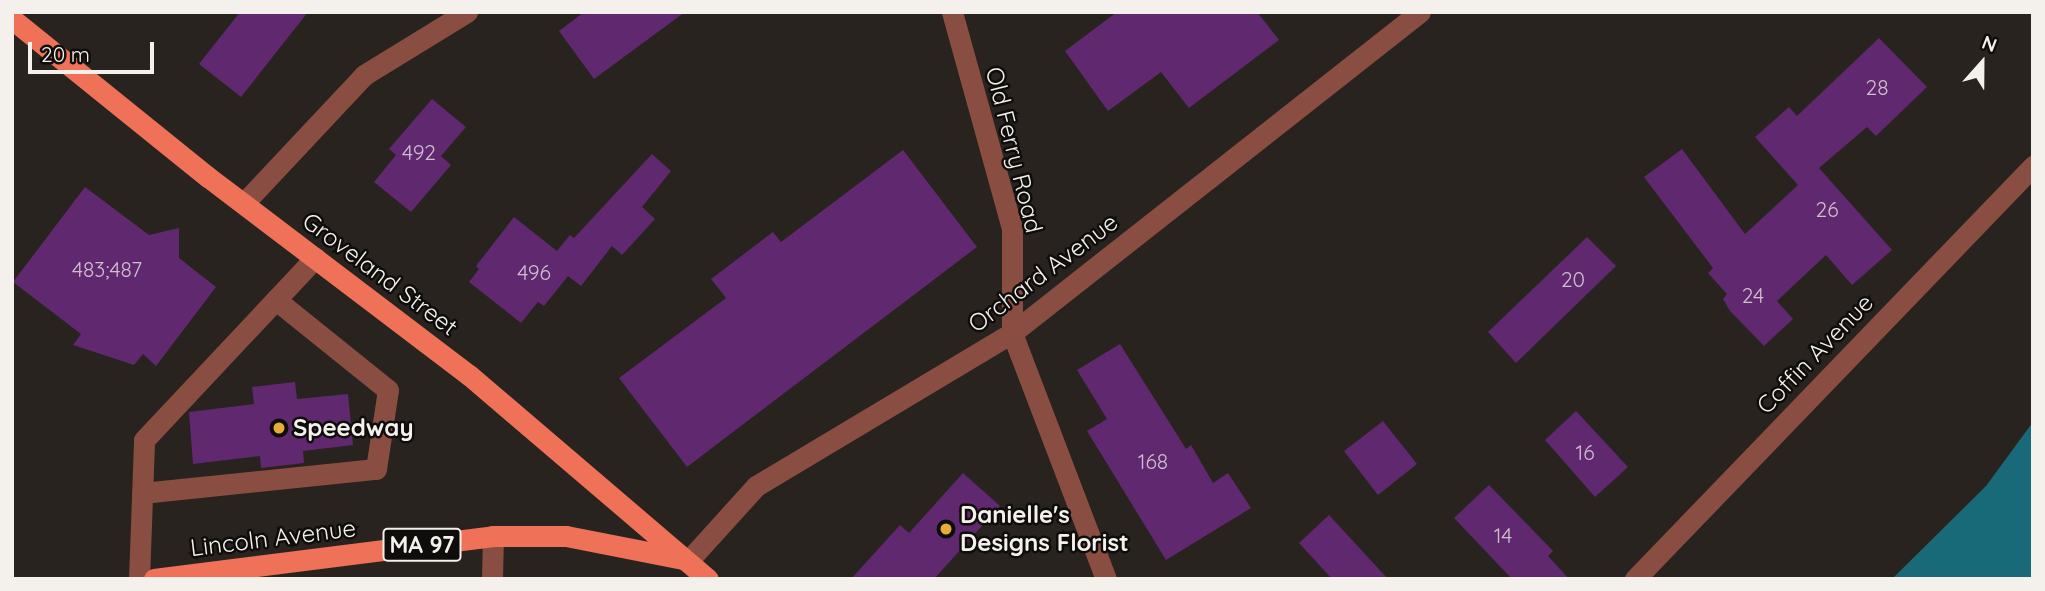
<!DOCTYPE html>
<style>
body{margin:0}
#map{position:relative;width:2045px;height:591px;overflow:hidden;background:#28231e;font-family:Quicksand,sans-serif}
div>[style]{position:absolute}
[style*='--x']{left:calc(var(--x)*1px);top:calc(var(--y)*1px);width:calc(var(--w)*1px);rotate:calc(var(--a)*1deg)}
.water>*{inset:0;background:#196a79}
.building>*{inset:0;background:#60286f}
.minor>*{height:21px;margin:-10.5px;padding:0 10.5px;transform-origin:10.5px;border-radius:10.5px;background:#8a4d41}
.major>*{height:21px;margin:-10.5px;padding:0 10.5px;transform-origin:10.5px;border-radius:10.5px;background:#ef7158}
.dots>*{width:19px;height:19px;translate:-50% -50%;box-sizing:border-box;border:4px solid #0f0d0b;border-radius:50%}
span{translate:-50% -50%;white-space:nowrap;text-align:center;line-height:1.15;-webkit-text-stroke:5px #0f0d0b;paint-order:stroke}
.number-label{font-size:21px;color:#cfbfce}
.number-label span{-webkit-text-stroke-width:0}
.shield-label span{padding:2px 5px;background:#0f0d0b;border:2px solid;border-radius:5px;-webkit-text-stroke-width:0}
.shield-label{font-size:23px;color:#f4f1ed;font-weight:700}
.street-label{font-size:24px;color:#f4f1ed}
.poi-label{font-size:24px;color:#f4f1ed;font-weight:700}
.left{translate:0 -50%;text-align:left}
.frame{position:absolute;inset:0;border:14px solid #f4f1ed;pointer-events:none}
.north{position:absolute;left:1947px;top:28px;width:70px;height:70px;-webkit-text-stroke:5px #0f0d0b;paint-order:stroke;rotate:21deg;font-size:19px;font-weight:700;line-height:28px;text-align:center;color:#f4f1ed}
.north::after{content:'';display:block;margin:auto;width:24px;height:32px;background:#f4f1ed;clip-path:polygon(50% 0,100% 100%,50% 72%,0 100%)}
.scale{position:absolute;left:28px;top:42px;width:126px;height:32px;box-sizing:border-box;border:4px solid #f4f1ed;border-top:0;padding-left:9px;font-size:21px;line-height:24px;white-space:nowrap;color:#f4f1ed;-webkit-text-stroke:5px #0f0d0b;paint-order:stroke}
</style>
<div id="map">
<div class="water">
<i style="clip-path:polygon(2033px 422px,2033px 579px,1892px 579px,1986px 486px)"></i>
</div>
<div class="building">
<i style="clip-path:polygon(240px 12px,308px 12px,241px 97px,199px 64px)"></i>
<i style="clip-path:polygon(584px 12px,685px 12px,594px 79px,559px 31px)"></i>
<i style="clip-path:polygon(1117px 12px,1257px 12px,1279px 40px,1189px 108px,1161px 72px,1108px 111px,1065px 51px)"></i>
<i style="clip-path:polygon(1879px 38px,1927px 87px,1876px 136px,1867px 127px,1819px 168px,1892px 250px,1852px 285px,1826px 255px,1777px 301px,1793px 319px,1764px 346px,1730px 311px,1723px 299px,1727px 294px,1708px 273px,1713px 268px,1644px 177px,1682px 149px,1745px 234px,1798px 185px,1755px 137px,1789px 107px,1797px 116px)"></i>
<i style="clip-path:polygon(432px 99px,466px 127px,441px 156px,451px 165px,411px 212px,374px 182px,396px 155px,389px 149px)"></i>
<i style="clip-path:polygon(903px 150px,977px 247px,687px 467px,619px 378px,726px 298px,711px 279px,773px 232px,781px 242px)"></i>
<i style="clip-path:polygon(652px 154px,671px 171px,642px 207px,655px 219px,622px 255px,612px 246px,581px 286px,568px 276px,544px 306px,538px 302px,521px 323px,469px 282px,479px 269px,476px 266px,514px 217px,557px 251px,570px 235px,574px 238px)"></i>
<i style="clip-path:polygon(85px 187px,149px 235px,179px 228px,179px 258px,216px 287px,156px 366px,143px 354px,134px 365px,73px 345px,81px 334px,13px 282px)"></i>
<i style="clip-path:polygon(1587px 237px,1616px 266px,1516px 363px,1488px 332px)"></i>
<i style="clip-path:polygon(1120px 344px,1186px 449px,1191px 445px,1213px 483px,1228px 473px,1251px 508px,1166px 560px,1087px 431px,1107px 419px,1077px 370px)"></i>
<i style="clip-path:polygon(295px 382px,297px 399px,348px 394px,353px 445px,303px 451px,304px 463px,261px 468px,260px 456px,193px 464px,189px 412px,254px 404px,252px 387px)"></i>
<i style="clip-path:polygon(1576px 411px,1628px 467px,1595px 497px,1545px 440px)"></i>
<i style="clip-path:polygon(1383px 421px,1417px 464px,1378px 495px,1344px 451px)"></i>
<i style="clip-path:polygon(963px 473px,1000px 506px,934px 579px,851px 579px,900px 525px,909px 533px)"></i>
<i style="clip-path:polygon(1489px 485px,1553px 551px,1548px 556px,1569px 579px,1512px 579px,1454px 518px)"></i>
<i style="clip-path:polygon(1329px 515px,1388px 579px,1332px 579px,1299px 543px)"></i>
</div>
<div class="minor">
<i style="--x:952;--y:12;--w:224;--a:74.5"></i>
<i style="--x:1012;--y:228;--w:105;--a:90"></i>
<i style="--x:1012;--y:333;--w:263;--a:69.1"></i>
<i style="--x:244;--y:203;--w:175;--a:-46.8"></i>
<i style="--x:364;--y:75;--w:121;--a:-31.5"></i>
<i style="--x:142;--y:493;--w:235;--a:-5.9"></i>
<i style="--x:376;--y:469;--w:80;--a:-81.4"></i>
<i style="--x:388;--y:390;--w:144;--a:-141.2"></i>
<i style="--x:689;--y:560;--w:100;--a:-47.8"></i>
<i style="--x:756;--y:486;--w:298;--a:-30.9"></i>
<i style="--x:1012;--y:333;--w:519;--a:-38.19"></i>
<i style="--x:139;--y:579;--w:139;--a:-87.9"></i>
<i style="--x:144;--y:440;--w:250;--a:-46.8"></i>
<i style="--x:492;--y:579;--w:43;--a:-88.7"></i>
<i style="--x:1635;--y:579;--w:574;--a:-46.06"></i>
</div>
<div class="major">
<i style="--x:12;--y:19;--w:252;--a:38.9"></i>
<i style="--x:208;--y:177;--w:328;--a:37.2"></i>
<i style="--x:469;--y:375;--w:314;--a:40.5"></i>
<i style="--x:154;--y:579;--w:342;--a:-7.2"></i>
<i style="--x:493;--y:536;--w:73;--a:0"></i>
<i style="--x:566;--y:536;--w:119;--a:11.1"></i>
</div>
<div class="dots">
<i style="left:279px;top:428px;background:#e7ac37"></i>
<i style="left:946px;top:529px;background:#e7ac37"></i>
</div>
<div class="number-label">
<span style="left:1877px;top:87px">28</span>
<span style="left:419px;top:152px">492</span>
<span style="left:1827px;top:209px">26</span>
<span style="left:107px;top:269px">483;487</span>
<span style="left:534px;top:272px">496</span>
<span style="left:1573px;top:279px">20</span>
<span style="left:1753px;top:295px">24</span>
<span style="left:1585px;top:452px">16</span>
<span style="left:1153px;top:461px">168</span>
<span style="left:1503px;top:535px">14</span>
</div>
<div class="shield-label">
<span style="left:422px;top:545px">MA 97</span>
</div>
<div class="street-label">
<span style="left:1014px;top:150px;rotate:76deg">Old Ferry Road</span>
<span style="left:1043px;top:273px;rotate:-37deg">Orchard Avenue</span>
<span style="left:380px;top:274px;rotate:37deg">Groveland Street</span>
<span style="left:1815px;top:354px;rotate:-46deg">Coffin Avenue</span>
<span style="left:273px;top:538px;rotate:-7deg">Lincoln Avenue</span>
</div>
<div class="poi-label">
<span class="left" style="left:293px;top:428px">Speedway</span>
<span class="left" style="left:960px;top:529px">Danielle's<br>Designs Florist</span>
</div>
<div class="frame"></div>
<div class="north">N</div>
<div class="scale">20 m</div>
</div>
